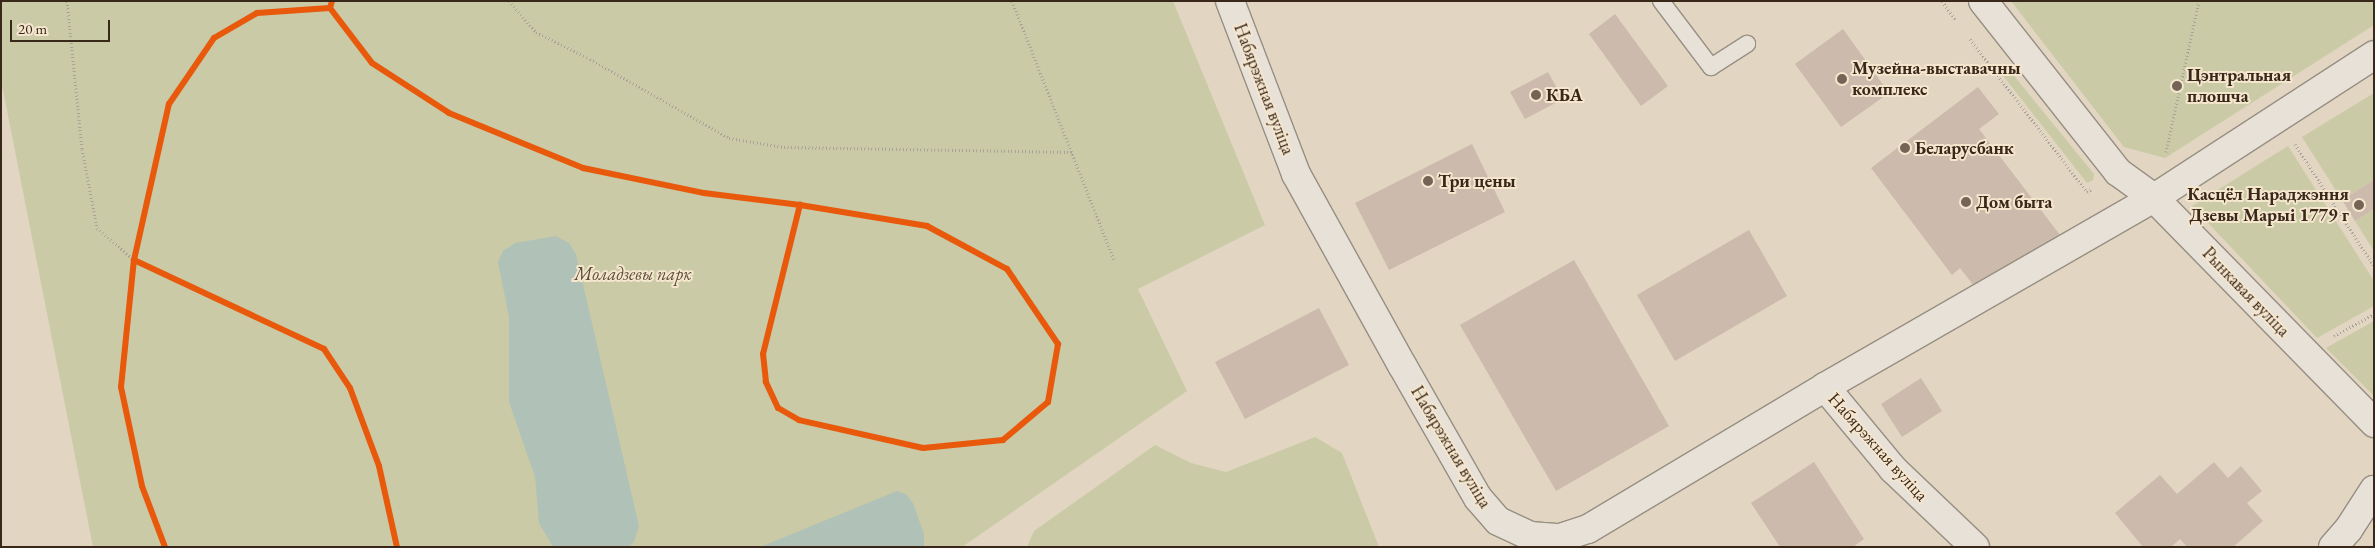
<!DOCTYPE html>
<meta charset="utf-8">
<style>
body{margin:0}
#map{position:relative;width:2375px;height:548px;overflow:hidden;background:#e2d6c2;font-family:"EB Garamond",serif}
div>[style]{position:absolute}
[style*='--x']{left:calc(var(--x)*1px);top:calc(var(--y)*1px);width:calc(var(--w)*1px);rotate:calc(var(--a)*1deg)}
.green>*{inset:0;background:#cacaa6}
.water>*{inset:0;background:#b0c2b7}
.building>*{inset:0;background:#ccbaac}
.path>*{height:3px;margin-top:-1.5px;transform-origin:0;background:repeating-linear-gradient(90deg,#a8a299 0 1px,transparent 0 3.5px)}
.roads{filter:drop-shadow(1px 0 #978e82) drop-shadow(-1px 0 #978e82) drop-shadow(0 1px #978e82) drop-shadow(0 -1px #978e82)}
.service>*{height:16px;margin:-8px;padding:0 8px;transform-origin:8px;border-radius:8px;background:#e7e1d7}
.minor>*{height:28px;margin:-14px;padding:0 14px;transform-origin:14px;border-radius:14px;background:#e7e1d7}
.cycleway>*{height:6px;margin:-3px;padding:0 3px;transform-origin:3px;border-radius:3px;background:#e8590c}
.dots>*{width:14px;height:14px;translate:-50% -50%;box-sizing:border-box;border:2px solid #f5e6ce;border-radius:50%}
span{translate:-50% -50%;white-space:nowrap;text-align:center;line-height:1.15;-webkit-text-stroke:4px #f5e6ce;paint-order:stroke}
.poi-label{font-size:18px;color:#39271a;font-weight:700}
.left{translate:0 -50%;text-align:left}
.right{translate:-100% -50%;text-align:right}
.street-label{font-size:18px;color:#39271a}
.park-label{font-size:18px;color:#584d37;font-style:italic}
.frame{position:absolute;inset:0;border:2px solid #39271a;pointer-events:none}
.scale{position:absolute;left:10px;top:20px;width:100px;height:22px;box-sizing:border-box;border:2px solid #39271a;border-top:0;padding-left:6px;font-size:15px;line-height:18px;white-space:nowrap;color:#39271a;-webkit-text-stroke:4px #f5e6ce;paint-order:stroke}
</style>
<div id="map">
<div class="green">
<i style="clip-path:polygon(1px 1px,1173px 1px,1265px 225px,1138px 289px,1187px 391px,962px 547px,93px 547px,1px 80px)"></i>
<i style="clip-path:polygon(2011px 1px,2374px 1px,2374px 25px,2165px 158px,2124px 147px)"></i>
<i style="clip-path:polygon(2006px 66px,2094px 174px,2093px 180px,2087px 183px,1997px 68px)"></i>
<i style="clip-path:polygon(2374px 93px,2374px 180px,2342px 200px,2302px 137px)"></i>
<i style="clip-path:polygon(2288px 146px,2374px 281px,2374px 306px,2317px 338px,2192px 206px)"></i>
<i style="clip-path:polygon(2374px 209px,2374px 251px,2355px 221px)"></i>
<i style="clip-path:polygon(2374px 321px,2374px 396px,2326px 348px)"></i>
<i style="clip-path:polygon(1315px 437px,1342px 453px,1379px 547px,1027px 547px,1034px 531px,1155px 445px,1191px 463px,1226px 472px)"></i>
</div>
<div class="water">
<i style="clip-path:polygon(556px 236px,569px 243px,576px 254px,639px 526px,634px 542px,628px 547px,553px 547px,539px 523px,535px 477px,509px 402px,509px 317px,498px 262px,503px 251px,515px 243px)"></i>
<i style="clip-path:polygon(897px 491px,906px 494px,913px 503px,924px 534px,924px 547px,760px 547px)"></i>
</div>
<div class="building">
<i style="clip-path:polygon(1615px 14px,1668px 86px,1641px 106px,1589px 34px)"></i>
<i style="clip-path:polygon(1843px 29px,1889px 93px,1841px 127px,1795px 64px)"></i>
<i style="clip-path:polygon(1548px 72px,1563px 99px,1525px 119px,1510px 92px)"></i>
<i style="clip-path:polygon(1978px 87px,1999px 114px,1979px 129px,2060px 235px,1981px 295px,1960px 268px,1952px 275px,1871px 168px)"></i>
<i style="clip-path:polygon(1472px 144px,1505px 212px,1389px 270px,1355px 203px)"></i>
<i style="clip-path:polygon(2374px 180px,2374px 209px,2355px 221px,2342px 200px)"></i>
<i style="clip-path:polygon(1749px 230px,1787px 296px,1675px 361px,1637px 295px)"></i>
<i style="clip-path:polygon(1574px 260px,1669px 426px,1556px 491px,1460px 325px)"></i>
<i style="clip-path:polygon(1319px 308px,1349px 365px,1245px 419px,1215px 362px)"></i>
<i style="clip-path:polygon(1921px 378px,1942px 411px,1902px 437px,1881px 404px)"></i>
<i style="clip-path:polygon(1814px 462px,1864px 539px,1853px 547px,1780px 547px,1751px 503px)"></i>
<i style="clip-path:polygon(2214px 462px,2228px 478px,2241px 466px,2262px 491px,2247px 503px,2263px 521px,2233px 547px,2187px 547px,2180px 539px,2171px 547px,2143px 547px,2115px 513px,2160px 475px,2177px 494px)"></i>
</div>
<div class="path">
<i style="--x:67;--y:1;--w:149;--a:84.2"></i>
<i style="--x:82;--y:149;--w:80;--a:79.2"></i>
<i style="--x:97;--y:228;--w:49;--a:40.9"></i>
<i style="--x:509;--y:1;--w:41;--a:48.9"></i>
<i style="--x:536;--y:32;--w:60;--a:26.6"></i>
<i style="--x:590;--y:59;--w:160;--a:29.6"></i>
<i style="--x:729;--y:138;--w:56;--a:9.3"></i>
<i style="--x:784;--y:147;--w:288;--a:1"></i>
<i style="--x:1012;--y:1;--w:278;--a:68.5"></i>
<i style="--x:1942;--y:1;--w:24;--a:54"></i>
<i style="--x:1970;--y:39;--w:193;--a:52.6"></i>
<i style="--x:2087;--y:192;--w:6;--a:-31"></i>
<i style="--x:2295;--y:144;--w:145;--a:57.1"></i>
<i style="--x:2166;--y:152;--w:155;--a:-77.7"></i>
<i style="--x:2334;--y:336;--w:46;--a:-28.8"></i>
</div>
<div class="roads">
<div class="service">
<i style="--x:1661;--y:1;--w:83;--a:52.9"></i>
<i style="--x:1711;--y:67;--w:43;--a:-32.6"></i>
</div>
<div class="minor">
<i style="--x:1230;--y:1;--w:185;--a:69.1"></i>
<i style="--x:1296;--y:174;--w:218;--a:61"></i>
<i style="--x:1402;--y:365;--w:153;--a:60.3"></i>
<i style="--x:1478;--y:498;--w:30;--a:49"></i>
<i style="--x:1498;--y:521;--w:35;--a:25"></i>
<i style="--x:1530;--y:536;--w:30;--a:4"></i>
<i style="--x:1560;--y:538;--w:29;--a:-18"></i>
<i style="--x:1588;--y:529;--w:276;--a:-30.9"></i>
<i style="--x:1825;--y:387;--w:379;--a:-29.9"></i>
<i style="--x:2154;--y:198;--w:262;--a:-33"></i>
<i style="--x:1983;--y:1;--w:218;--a:51.7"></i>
<i style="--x:2118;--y:172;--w:44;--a:35.8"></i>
<i style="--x:2154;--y:198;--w:315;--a:45.6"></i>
<i style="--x:1825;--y:387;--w:107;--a:50.3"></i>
<i style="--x:1893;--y:469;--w:113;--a:43.6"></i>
<i style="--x:2333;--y:547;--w:23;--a:-49"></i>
<i style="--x:2348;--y:530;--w:48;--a:-57"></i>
</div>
</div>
<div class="cycleway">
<i style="--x:330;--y:8;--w:69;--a:52.6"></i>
<i style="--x:372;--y:63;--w:92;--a:33"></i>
<i style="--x:449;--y:113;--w:145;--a:22.3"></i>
<i style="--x:583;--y:168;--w:124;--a:11.7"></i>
<i style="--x:704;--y:193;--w:97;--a:7.1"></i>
<i style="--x:800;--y:205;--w:129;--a:9.4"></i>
<i style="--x:927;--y:226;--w:91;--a:28.3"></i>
<i style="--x:1007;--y:269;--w:91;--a:55.8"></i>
<i style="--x:1058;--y:344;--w:59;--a:99.8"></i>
<i style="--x:1048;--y:402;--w:59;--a:139.8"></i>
<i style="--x:1003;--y:440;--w:80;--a:174.3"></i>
<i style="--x:923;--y:448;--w:127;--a:-167.3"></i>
<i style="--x:799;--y:420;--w:24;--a:-150"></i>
<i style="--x:778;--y:408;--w:29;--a:-115"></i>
<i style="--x:766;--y:382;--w:28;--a:-96"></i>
<i style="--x:763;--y:354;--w:154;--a:-76.1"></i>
<i style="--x:134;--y:260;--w:210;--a:25.1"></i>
<i style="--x:324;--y:349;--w:47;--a:56.3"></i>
<i style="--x:350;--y:388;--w:83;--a:69.6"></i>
<i style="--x:379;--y:466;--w:83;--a:77.5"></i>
<i style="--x:165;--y:547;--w:65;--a:-110.7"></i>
<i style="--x:142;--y:486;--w:101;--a:-102"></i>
<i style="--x:121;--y:387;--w:128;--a:-84.2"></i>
<i style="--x:134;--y:260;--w:160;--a:-77.4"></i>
<i style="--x:169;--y:104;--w:80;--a:-55.7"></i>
<i style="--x:214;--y:38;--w:50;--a:-30.2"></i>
<i style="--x:257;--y:13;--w:73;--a:-3.9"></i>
<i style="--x:330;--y:8;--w:7;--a:-74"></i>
</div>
<div class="dots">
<i style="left:1842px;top:79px;background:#746455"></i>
<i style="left:2177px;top:86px;background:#746455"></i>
<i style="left:1536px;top:95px;background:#746455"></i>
<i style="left:1905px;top:148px;background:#746455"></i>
<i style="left:1428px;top:181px;background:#746455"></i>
<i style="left:1966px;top:202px;background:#746455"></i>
<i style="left:2359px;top:205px;background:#746455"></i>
</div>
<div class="poi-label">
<span class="left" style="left:1852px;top:79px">Музейна-выставачны<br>комплекс</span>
<span class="left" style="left:2187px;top:86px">Цэнтральная<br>плошча</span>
<span class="left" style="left:1546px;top:95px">КБА</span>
<span class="left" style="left:1915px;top:148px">Беларусбанк</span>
<span class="left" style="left:1438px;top:181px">Три цены</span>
<span class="right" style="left:2349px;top:205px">Касцёл Нараджэння<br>Дзевы Марыі 1779 г</span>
<span class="left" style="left:1976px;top:202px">Дом быта</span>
</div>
<div class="street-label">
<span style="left:1264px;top:89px;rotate:69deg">Набярэжная вуліца</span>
<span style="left:2246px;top:292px;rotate:46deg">Рынкавая вуліца</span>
<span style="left:1451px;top:447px;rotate:59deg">Набярэжная вуліца</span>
<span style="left:1878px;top:447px;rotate:48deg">Набярэжная вуліца</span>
</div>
<div class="park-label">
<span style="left:633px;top:274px">Моладзевы парк</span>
</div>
<div class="frame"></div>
<div class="scale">20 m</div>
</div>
